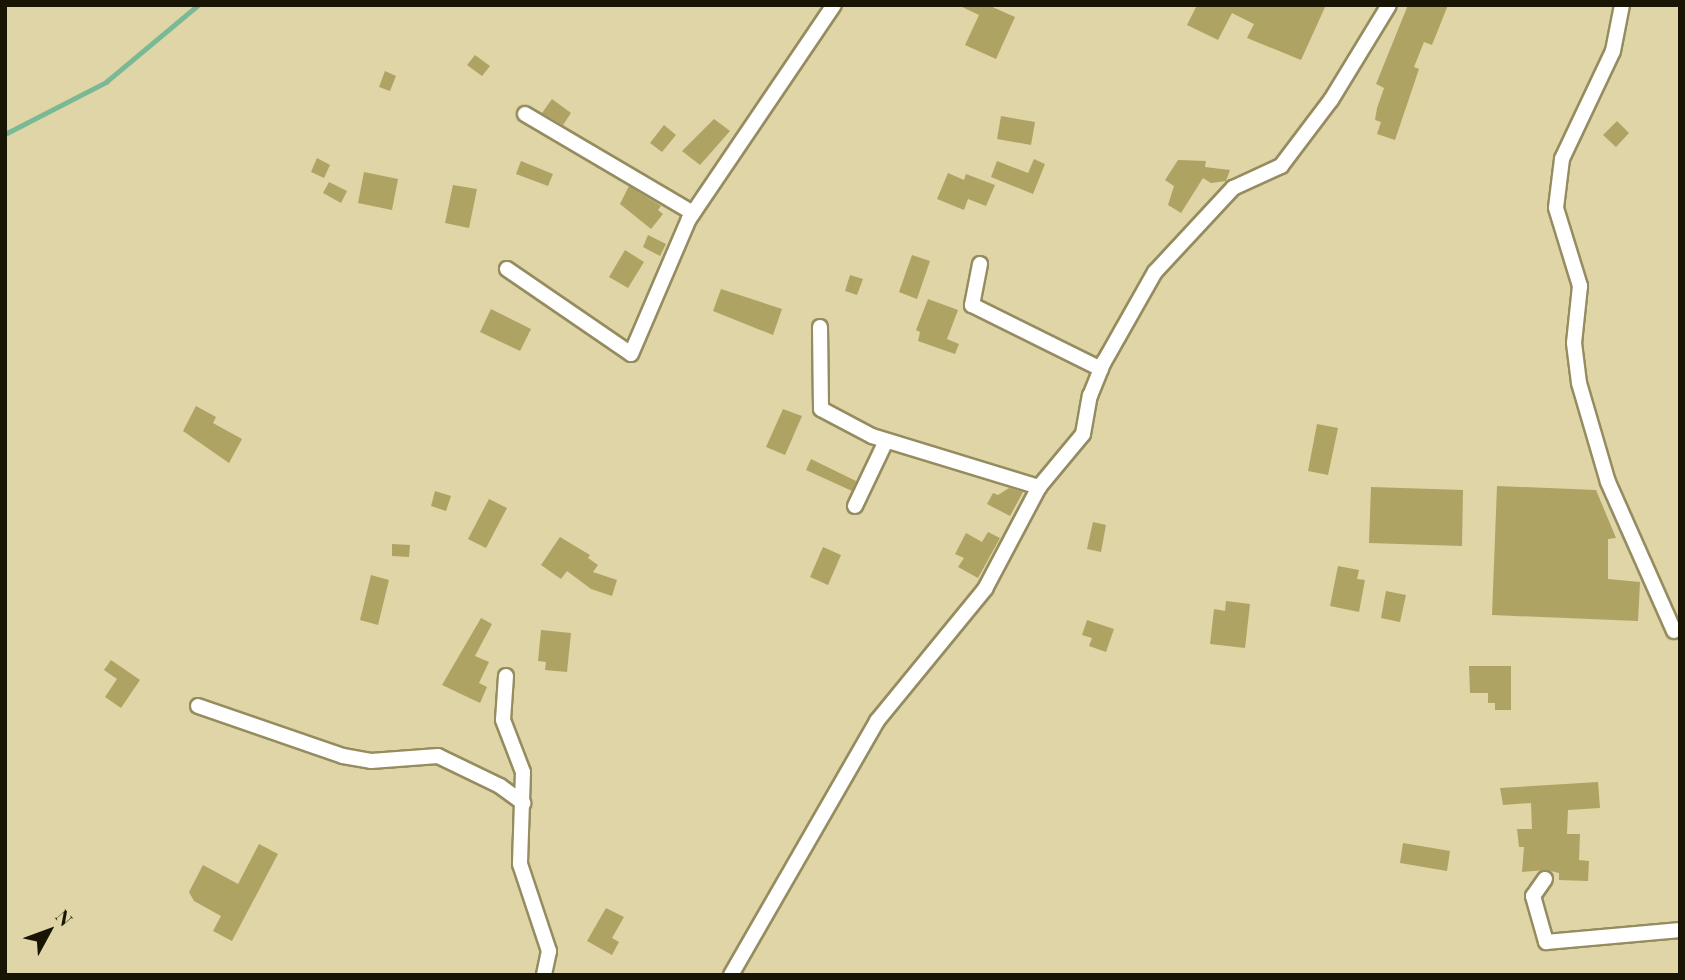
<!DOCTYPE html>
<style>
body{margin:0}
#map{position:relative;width:1685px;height:980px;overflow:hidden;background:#dfd5a6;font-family:"Playfair Display",serif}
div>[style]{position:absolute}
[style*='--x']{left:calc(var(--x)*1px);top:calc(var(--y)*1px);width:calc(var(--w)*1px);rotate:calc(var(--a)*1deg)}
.stream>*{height:4.5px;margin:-2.25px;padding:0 2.25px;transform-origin:2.25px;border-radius:2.25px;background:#79b995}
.building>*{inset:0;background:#afa363}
.roads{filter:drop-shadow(2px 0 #958c5f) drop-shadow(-2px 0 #958c5f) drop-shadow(0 2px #958c5f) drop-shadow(0 -2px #958c5f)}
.street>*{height:14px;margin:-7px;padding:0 7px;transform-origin:7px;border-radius:7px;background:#fff}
span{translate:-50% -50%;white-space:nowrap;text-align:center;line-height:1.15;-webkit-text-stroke:5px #dfd5a6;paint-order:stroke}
.frame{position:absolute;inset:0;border:7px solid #191504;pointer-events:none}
.north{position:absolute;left:14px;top:896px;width:70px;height:70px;-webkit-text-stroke:5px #dfd5a6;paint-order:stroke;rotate:49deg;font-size:19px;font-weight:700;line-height:28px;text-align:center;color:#191504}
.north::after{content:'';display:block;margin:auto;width:24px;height:32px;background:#191504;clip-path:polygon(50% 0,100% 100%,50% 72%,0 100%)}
</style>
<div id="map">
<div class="stream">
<i style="--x:5;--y:134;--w:114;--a:-27.2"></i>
<i style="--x:106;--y:82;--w:120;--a:-39.9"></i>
</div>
<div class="building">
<i style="clip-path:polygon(958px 5px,988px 5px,1015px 17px,996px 59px,965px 45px,979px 15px)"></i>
<i style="clip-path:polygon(1197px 5px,1326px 5px,1301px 60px,1247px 38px,1254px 24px,1232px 13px,1218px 40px,1187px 25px)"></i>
<i style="clip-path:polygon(1408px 5px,1448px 5px,1432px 45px,1424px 42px,1414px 67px,1419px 69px,1395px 140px,1377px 134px,1381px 122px,1375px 120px,1377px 108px,1384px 88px,1376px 84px)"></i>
<i style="clip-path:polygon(475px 55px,490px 66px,482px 76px,467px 65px)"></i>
<i style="clip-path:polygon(385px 71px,396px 76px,390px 91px,379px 87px)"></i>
<i style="clip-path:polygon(552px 99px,571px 113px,563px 125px,542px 113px)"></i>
<i style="clip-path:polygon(1001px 116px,1035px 122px,1031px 145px,997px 139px)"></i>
<i style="clip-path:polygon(714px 119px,730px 131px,700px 165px,682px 151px)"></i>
<i style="clip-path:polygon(1617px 121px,1629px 133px,1616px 147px,1603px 135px)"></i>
<i style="clip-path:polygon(664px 125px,676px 135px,662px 152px,650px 143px)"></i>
<i style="clip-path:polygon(317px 158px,330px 165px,324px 178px,311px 172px)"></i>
<i style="clip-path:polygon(1034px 159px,1045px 164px,1033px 194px,991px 177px,997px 161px,1028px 173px)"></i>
<i style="clip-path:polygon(1178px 160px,1206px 161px,1205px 167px,1230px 170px,1226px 181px,1211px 183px,1203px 178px,1181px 213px,1168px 205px,1174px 186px,1165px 180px)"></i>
<i style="clip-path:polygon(521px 161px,553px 174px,548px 186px,516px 174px)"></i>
<i style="clip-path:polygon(364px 172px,398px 179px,392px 210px,358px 203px)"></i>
<i style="clip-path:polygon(948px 173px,964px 180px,966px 174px,995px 185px,986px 206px,968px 199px,964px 210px,937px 199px)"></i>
<i style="clip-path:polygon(329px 182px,347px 191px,341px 203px,323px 193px)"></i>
<i style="clip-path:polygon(453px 185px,477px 189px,469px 228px,445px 223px)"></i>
<i style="clip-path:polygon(629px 186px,661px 206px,658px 210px,663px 214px,651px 229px,620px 204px)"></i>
<i style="clip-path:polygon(648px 235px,666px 244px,660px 256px,643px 247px)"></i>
<i style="clip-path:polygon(625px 250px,644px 262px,628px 288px,609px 277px)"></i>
<i style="clip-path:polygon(912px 255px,930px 261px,917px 299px,899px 292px)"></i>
<i style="clip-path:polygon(850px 275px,863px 279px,857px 295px,845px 291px)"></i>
<i style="clip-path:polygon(721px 289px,782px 309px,773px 335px,713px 311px)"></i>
<i style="clip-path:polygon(928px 299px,958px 310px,947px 339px,959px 344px,955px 354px,918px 341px,920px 332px,916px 330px)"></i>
<i style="clip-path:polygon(491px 309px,531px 329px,520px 351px,480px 332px)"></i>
<i style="clip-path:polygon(196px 406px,216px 417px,213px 423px,242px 439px,229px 463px,183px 431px)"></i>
<i style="clip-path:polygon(783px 409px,802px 416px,785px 455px,766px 447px)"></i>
<i style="clip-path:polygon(1317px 424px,1338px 428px,1328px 475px,1308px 471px)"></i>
<i style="clip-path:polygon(811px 459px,856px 481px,852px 491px,806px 470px)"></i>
<i style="clip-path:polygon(1497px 486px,1596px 490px,1616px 538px,1608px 539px,1608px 579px,1640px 582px,1638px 621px,1492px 615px)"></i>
<i style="clip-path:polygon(1371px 487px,1463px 490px,1462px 546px,1369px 543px)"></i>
<i style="clip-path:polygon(1009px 488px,1023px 492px,1010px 516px,987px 504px,993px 493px,998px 495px)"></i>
<i style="clip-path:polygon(435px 491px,451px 496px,446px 511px,431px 506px)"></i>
<i style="clip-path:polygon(489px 499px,507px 508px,486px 548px,468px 539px)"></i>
<i style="clip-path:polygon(1093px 522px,1106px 525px,1101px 552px,1087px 549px)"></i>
<i style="clip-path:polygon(988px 532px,1000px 538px,978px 578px,958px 567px,964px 558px,955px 554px,966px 533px,982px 542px)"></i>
<i style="clip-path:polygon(560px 537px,590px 555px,588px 558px,598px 565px,593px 572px,617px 580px,612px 596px,591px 589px,567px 571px,561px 579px,541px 565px)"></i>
<i style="clip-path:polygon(392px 544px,410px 545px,409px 557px,392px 556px)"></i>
<i style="clip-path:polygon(823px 547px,841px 555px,828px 585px,810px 577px)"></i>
<i style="clip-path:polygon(1338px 566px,1359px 570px,1357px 579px,1365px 580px,1359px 612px,1330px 606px)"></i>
<i style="clip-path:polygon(371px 575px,389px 580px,378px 625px,360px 620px)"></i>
<i style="clip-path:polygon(1386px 591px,1406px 595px,1400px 622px,1381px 618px)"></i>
<i style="clip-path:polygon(1226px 601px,1250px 604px,1245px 648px,1210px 644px,1214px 609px,1225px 611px)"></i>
<i style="clip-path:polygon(481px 618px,492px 624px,475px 656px,489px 662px,479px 683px,487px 687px,480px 703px,442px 685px)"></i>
<i style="clip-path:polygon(1087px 620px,1114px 629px,1106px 652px,1089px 646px,1092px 638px,1082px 635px)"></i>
<i style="clip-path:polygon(541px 630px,571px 633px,567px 672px,545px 670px,546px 662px,538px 661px)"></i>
<i style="clip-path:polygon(111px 660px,140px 680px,121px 708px,105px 697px,117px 679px,104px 670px)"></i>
<i style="clip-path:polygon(1469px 666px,1511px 666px,1511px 710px,1495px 710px,1495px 703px,1488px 703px,1488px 693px,1470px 693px)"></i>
<i style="clip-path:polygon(1598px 782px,1600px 808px,1568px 810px,1567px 834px,1580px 834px,1579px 860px,1589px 861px,1588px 881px,1559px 880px,1559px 873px,1547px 870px,1522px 872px,1524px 847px,1519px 847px,1517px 829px,1532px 829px,1531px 803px,1503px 805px,1500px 788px)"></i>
<i style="clip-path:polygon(1403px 843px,1450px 851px,1447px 871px,1400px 863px)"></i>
<i style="clip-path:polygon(259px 844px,278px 854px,232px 941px,213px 931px,221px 916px,194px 901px,189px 892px,203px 865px,238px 884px)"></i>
<i style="clip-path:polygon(606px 908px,624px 917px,612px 938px,619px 942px,612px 955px,587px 941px)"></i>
</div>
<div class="roads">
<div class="street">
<i style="--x:1622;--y:5;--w:47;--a:101.1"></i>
<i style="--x:1613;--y:51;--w:119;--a:115.3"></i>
<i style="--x:1562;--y:159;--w:49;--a:97"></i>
<i style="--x:1556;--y:208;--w:82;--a:72.9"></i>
<i style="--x:1580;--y:286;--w:57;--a:96"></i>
<i style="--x:1574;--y:343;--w:40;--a:82.9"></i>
<i style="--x:1579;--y:383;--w:103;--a:73.7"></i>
<i style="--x:1608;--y:482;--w:163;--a:66.1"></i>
<i style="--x:525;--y:114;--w:195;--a:30.5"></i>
<i style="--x:980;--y:264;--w:42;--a:101"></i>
<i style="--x:972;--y:305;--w:144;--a:26.4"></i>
<i style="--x:507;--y:269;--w:150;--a:34.4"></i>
<i style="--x:631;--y:354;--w:147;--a:-66.8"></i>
<i style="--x:689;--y:219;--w:258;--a:-55.9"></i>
<i style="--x:820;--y:327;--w:82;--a:89.3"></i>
<i style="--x:821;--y:409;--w:58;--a:27.9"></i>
<i style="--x:872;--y:436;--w:175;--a:17"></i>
<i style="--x:855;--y:506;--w:72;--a:-64.5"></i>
<i style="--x:506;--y:676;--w:44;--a:93.9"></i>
<i style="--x:503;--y:720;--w:56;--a:69"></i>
<i style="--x:523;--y:772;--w:92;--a:91.9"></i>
<i style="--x:520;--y:864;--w:92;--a:71.6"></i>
<i style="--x:549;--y:951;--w:25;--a:102"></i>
<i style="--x:198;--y:706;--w:153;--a:19"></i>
<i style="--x:343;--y:756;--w:28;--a:10"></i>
<i style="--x:371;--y:761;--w:67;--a:-4.3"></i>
<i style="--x:438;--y:756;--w:69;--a:25.8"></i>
<i style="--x:500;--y:786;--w:29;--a:36"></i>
<i style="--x:1545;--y:879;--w:21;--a:125"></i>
<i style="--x:1533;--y:896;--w:48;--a:74.2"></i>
<i style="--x:1546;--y:942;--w:135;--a:-5.1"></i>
<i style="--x:731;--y:975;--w:293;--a:-60.1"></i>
<i style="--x:877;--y:721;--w:171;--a:-50.7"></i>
<i style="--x:985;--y:589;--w:115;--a:-62.1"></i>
<i style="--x:1039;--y:487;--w:69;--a:-50.3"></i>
<i style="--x:1083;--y:434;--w:39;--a:-80"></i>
<i style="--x:1090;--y:396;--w:37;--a:-68"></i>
<i style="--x:1104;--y:362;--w:103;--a:-60.5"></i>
<i style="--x:1155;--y:272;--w:115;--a:-47.1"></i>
<i style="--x:1233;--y:188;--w:53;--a:-24.6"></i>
<i style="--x:1281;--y:166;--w:83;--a:-52.9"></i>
<i style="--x:1331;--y:100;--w:111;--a:-58.6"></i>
</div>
</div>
<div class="frame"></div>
<div class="north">N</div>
</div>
